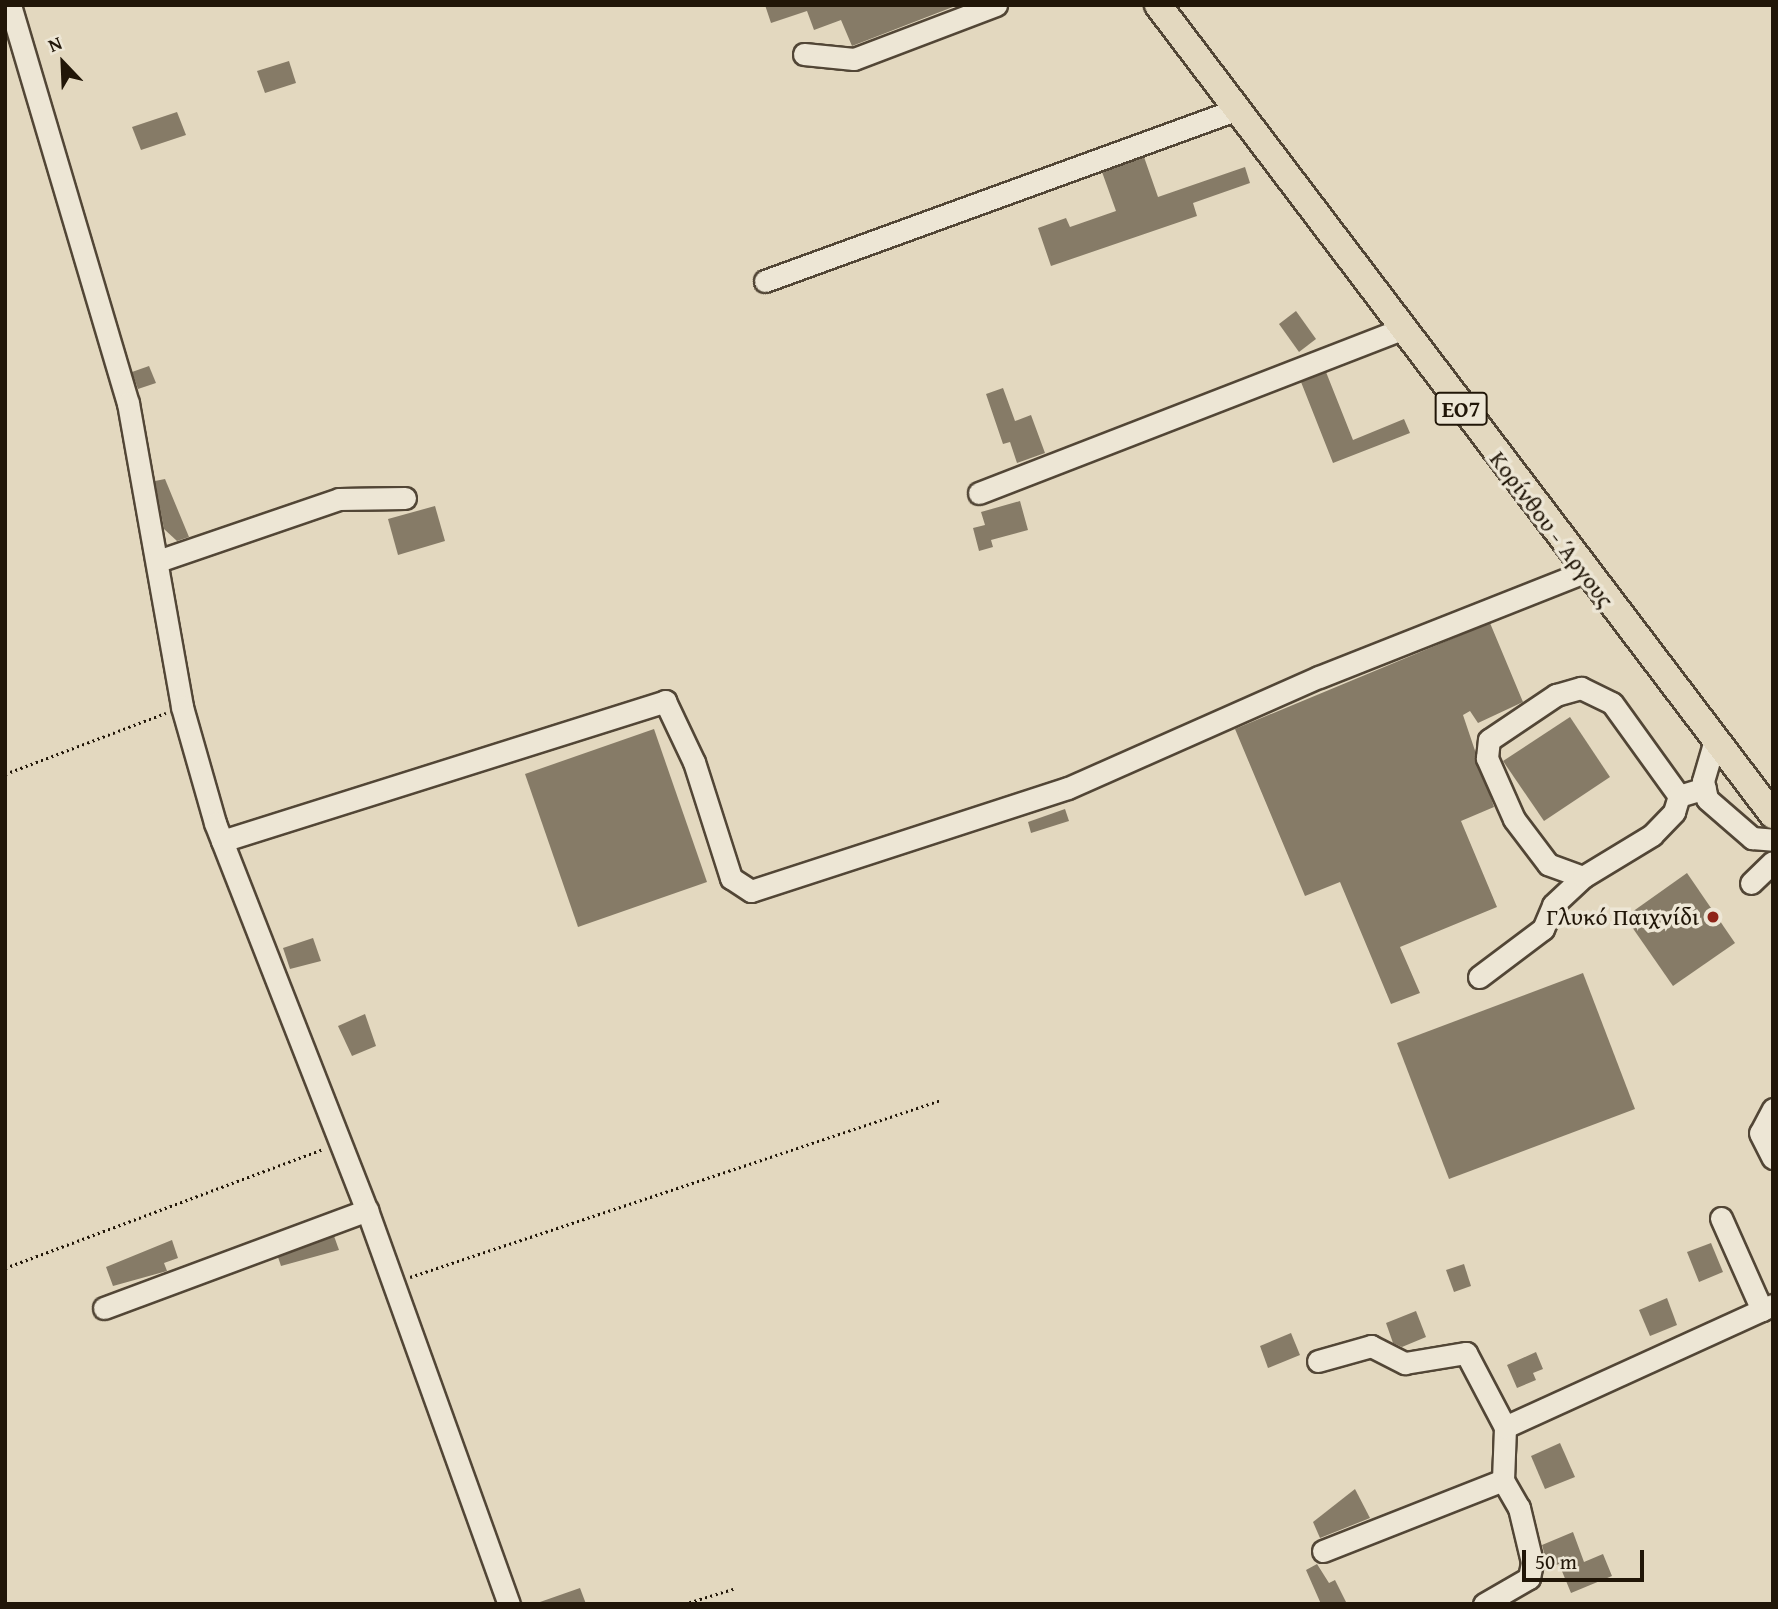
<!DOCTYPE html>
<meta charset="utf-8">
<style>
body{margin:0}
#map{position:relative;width:1778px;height:1609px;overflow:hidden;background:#e3d8bf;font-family:"Gentium Book Plus",serif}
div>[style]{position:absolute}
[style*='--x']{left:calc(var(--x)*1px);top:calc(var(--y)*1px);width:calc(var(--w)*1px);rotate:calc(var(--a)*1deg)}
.building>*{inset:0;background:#867b67}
.path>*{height:2.5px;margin-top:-1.25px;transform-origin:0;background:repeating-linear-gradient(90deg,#211608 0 2px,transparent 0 5.5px)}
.roads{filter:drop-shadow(2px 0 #524636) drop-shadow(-2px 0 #524636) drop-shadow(0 2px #524636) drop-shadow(0 -2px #524636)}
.minor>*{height:21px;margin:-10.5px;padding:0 10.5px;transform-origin:10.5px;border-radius:10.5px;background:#ede6d5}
.major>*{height:26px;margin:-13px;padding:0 13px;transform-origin:13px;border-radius:13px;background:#e3d8bf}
.dots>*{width:19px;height:19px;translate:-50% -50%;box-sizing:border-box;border:4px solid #ede6d5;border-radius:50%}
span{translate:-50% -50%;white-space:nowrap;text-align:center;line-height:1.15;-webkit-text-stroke:7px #ede6d5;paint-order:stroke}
.shield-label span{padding:2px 5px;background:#ede6d5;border:2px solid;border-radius:5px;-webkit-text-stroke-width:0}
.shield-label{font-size:23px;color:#211608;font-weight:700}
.street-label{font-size:24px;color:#211608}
.poi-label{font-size:24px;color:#211608}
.right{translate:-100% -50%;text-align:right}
.frame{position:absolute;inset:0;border:7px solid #211608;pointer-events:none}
.north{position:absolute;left:28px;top:28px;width:70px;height:70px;-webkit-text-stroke:5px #ede6d5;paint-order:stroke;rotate:337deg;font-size:19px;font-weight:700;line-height:28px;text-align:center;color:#211608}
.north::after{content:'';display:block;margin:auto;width:24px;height:32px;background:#211608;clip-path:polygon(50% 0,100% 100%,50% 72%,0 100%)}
.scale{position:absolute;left:1522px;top:1550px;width:122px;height:32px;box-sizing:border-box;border:4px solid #211608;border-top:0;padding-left:9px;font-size:21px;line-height:24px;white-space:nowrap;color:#211608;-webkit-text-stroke:5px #ede6d5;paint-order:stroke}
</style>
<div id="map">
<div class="building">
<i style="clip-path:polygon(765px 5px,958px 5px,852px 46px,841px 20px,814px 30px,807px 11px,771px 23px)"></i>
<i style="clip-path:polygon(289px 61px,296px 83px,265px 93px,257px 71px)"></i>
<i style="clip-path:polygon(177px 112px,186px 135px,141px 150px,132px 127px)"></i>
<i style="clip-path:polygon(1144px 157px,1158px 197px,1245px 167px,1250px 183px,1193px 203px,1197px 216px,1051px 266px,1038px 228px,1066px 218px,1070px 227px,1116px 211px,1102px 172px)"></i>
<i style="clip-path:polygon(1296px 311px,1316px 339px,1299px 352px,1279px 324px)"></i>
<i style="clip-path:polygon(149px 366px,156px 383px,138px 389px,132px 372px)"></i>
<i style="clip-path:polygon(1326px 372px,1353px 440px,1404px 419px,1410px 433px,1333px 463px,1301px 382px)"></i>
<i style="clip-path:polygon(1003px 388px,1015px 421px,1031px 415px,1045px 453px,1017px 463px,1010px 442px,1003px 444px,986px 394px)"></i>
<i style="clip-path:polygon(165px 479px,189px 537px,177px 541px,164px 529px,155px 481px)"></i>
<i style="clip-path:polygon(1020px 501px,1028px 530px,991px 540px,993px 547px,979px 551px,973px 528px,985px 525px,981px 512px)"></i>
<i style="clip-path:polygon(435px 506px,445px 541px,398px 555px,388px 519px)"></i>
<i style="clip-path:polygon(1490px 623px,1523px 702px,1478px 723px,1470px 711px,1463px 715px,1494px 807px,1461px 821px,1497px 907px,1400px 947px,1420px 993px,1391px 1004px,1340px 882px,1305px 896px,1235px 729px)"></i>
<i style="clip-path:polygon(1570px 717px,1610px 777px,1544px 821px,1503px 761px)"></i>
<i style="clip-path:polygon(654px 729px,707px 882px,578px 927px,525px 774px)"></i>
<i style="clip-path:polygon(1065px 809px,1069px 821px,1031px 833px,1028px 822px)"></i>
<i style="clip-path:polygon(1687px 873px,1735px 943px,1673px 986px,1625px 917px)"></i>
<i style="clip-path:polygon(313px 938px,321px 961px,290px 969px,283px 948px)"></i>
<i style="clip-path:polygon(1583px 973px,1635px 1109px,1449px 1179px,1397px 1043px)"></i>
<i style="clip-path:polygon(365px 1014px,376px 1046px,352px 1056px,338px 1026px)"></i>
<i style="clip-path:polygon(334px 1236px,339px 1250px,281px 1266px,278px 1257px)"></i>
<i style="clip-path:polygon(172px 1240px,178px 1258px,164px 1263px,167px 1271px,113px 1286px,106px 1267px)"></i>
<i style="clip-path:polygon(1711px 1243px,1723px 1272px,1699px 1282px,1687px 1252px)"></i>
<i style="clip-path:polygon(1464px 1264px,1471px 1286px,1454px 1292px,1446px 1270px)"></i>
<i style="clip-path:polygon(1667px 1298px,1677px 1325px,1650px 1336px,1639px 1310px)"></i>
<i style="clip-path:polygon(1416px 1311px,1426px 1337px,1402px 1347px,1393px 1343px,1386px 1323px)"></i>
<i style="clip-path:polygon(1291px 1333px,1300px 1355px,1268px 1368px,1260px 1346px)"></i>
<i style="clip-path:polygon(1536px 1352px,1543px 1369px,1533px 1373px,1536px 1380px,1517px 1388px,1507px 1365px)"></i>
<i style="clip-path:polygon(1560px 1443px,1575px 1477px,1545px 1489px,1531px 1456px)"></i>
<i style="clip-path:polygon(1355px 1489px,1370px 1518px,1320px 1538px,1313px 1522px)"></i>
<i style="clip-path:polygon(1573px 1532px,1584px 1562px,1603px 1554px,1612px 1576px,1571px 1593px,1559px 1564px,1548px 1568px,1542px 1545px)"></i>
<i style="clip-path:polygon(1317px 1564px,1329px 1583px,1335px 1580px,1347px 1604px,1321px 1604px,1306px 1570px)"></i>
<i style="clip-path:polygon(580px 1588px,586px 1604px,540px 1604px,540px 1602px)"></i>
</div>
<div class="path">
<i style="--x:5;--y:774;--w:172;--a:-20.8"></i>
<i style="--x:5;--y:1268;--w:340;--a:-20.5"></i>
<i style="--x:410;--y:1277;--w:560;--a:-18.43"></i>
<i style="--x:684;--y:1604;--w:54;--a:-17.1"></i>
</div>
<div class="roads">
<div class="minor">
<i style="--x:10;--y:5;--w:415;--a:73.5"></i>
<i style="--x:128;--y:403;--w:309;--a:79.9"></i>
<i style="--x:182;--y:707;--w:121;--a:74.1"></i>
<i style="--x:215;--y:823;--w:416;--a:68.6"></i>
<i style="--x:367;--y:1210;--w:419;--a:70.2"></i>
<i style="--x:804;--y:54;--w:50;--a:5.7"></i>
<i style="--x:854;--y:59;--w:152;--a:-20.8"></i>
<i style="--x:765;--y:281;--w:500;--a:-19.99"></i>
<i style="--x:979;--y:493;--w:454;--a:-21.2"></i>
<i style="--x:158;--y:561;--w:191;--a:-18.9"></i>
<i style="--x:339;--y:499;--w:66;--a:-0.9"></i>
<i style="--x:1715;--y:740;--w:43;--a:106.3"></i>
<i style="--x:1703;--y:781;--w:18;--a:77"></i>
<i style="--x:1707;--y:799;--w:60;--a:40.9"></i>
<i style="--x:1752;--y:838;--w:21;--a:5"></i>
<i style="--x:222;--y:841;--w:465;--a:-17.5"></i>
<i style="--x:665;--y:701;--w:68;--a:64.6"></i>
<i style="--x:694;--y:762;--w:122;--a:72.3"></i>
<i style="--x:731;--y:878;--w:24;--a:33"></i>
<i style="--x:751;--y:891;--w:333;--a:-18"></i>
<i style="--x:1068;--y:788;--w:274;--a:-23.9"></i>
<i style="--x:1319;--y:677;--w:285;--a:-21.6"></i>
<i style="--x:1583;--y:877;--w:37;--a:-160"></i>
<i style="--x:1548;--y:864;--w:56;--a:-127.1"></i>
<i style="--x:1514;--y:819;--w:67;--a:-113.9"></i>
<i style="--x:1487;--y:758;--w:18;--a:-84"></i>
<i style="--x:1489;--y:740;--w:81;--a:-33.9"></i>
<i style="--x:1556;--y:695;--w:26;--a:-16"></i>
<i style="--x:1581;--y:688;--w:34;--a:26"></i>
<i style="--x:1612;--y:703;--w:115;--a:54.2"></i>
<i style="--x:1751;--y:883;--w:30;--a:-44"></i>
<i style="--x:1479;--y:977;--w:80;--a:-36.9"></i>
<i style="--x:1543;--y:929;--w:26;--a:-67"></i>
<i style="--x:1553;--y:905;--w:41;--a:-43"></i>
<i style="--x:1583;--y:877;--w:81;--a:-31.3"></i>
<i style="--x:1652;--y:835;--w:32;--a:-46"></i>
<i style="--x:1674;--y:812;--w:17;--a:-73"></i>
<i style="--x:1679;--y:796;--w:27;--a:-17"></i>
<i style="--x:1773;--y:1109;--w:27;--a:118"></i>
<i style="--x:1760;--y:1133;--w:28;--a:63"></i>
<i style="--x:1721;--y:1218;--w:101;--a:66"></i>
<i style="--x:104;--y:1308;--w:281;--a:-20.4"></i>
<i style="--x:1318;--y:1361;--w:55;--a:-15.8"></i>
<i style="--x:1371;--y:1346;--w:38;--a:27"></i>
<i style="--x:1405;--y:1363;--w:62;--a:-9.3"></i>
<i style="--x:1466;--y:1353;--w:84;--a:62.2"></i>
<i style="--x:1323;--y:1551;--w:193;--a:-21.5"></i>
<i style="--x:1503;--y:1480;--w:53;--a:-87.8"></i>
<i style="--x:1505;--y:1427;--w:294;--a:-24.5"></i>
<i style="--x:1484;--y:1604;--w:52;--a:-30"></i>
<i style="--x:1529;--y:1578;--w:16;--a:-79"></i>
<i style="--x:1532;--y:1562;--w:56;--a:-103.5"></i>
<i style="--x:1519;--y:1508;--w:32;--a:-120"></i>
</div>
<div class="major">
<i style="--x:1158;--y:5;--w:1017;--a:52.79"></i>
</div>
</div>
<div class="dots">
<i style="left:1713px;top:917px;background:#8f2418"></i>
</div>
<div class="shield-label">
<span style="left:1461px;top:409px">ΕΟ7</span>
</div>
<div class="street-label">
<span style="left:1552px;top:529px;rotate:53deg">Κορίνθου - Άργους</span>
</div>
<div class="poi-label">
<span class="right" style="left:1699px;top:917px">Γλυκό Παιχνίδι</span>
</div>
<div class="frame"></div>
<div class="north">N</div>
<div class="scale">50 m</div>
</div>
